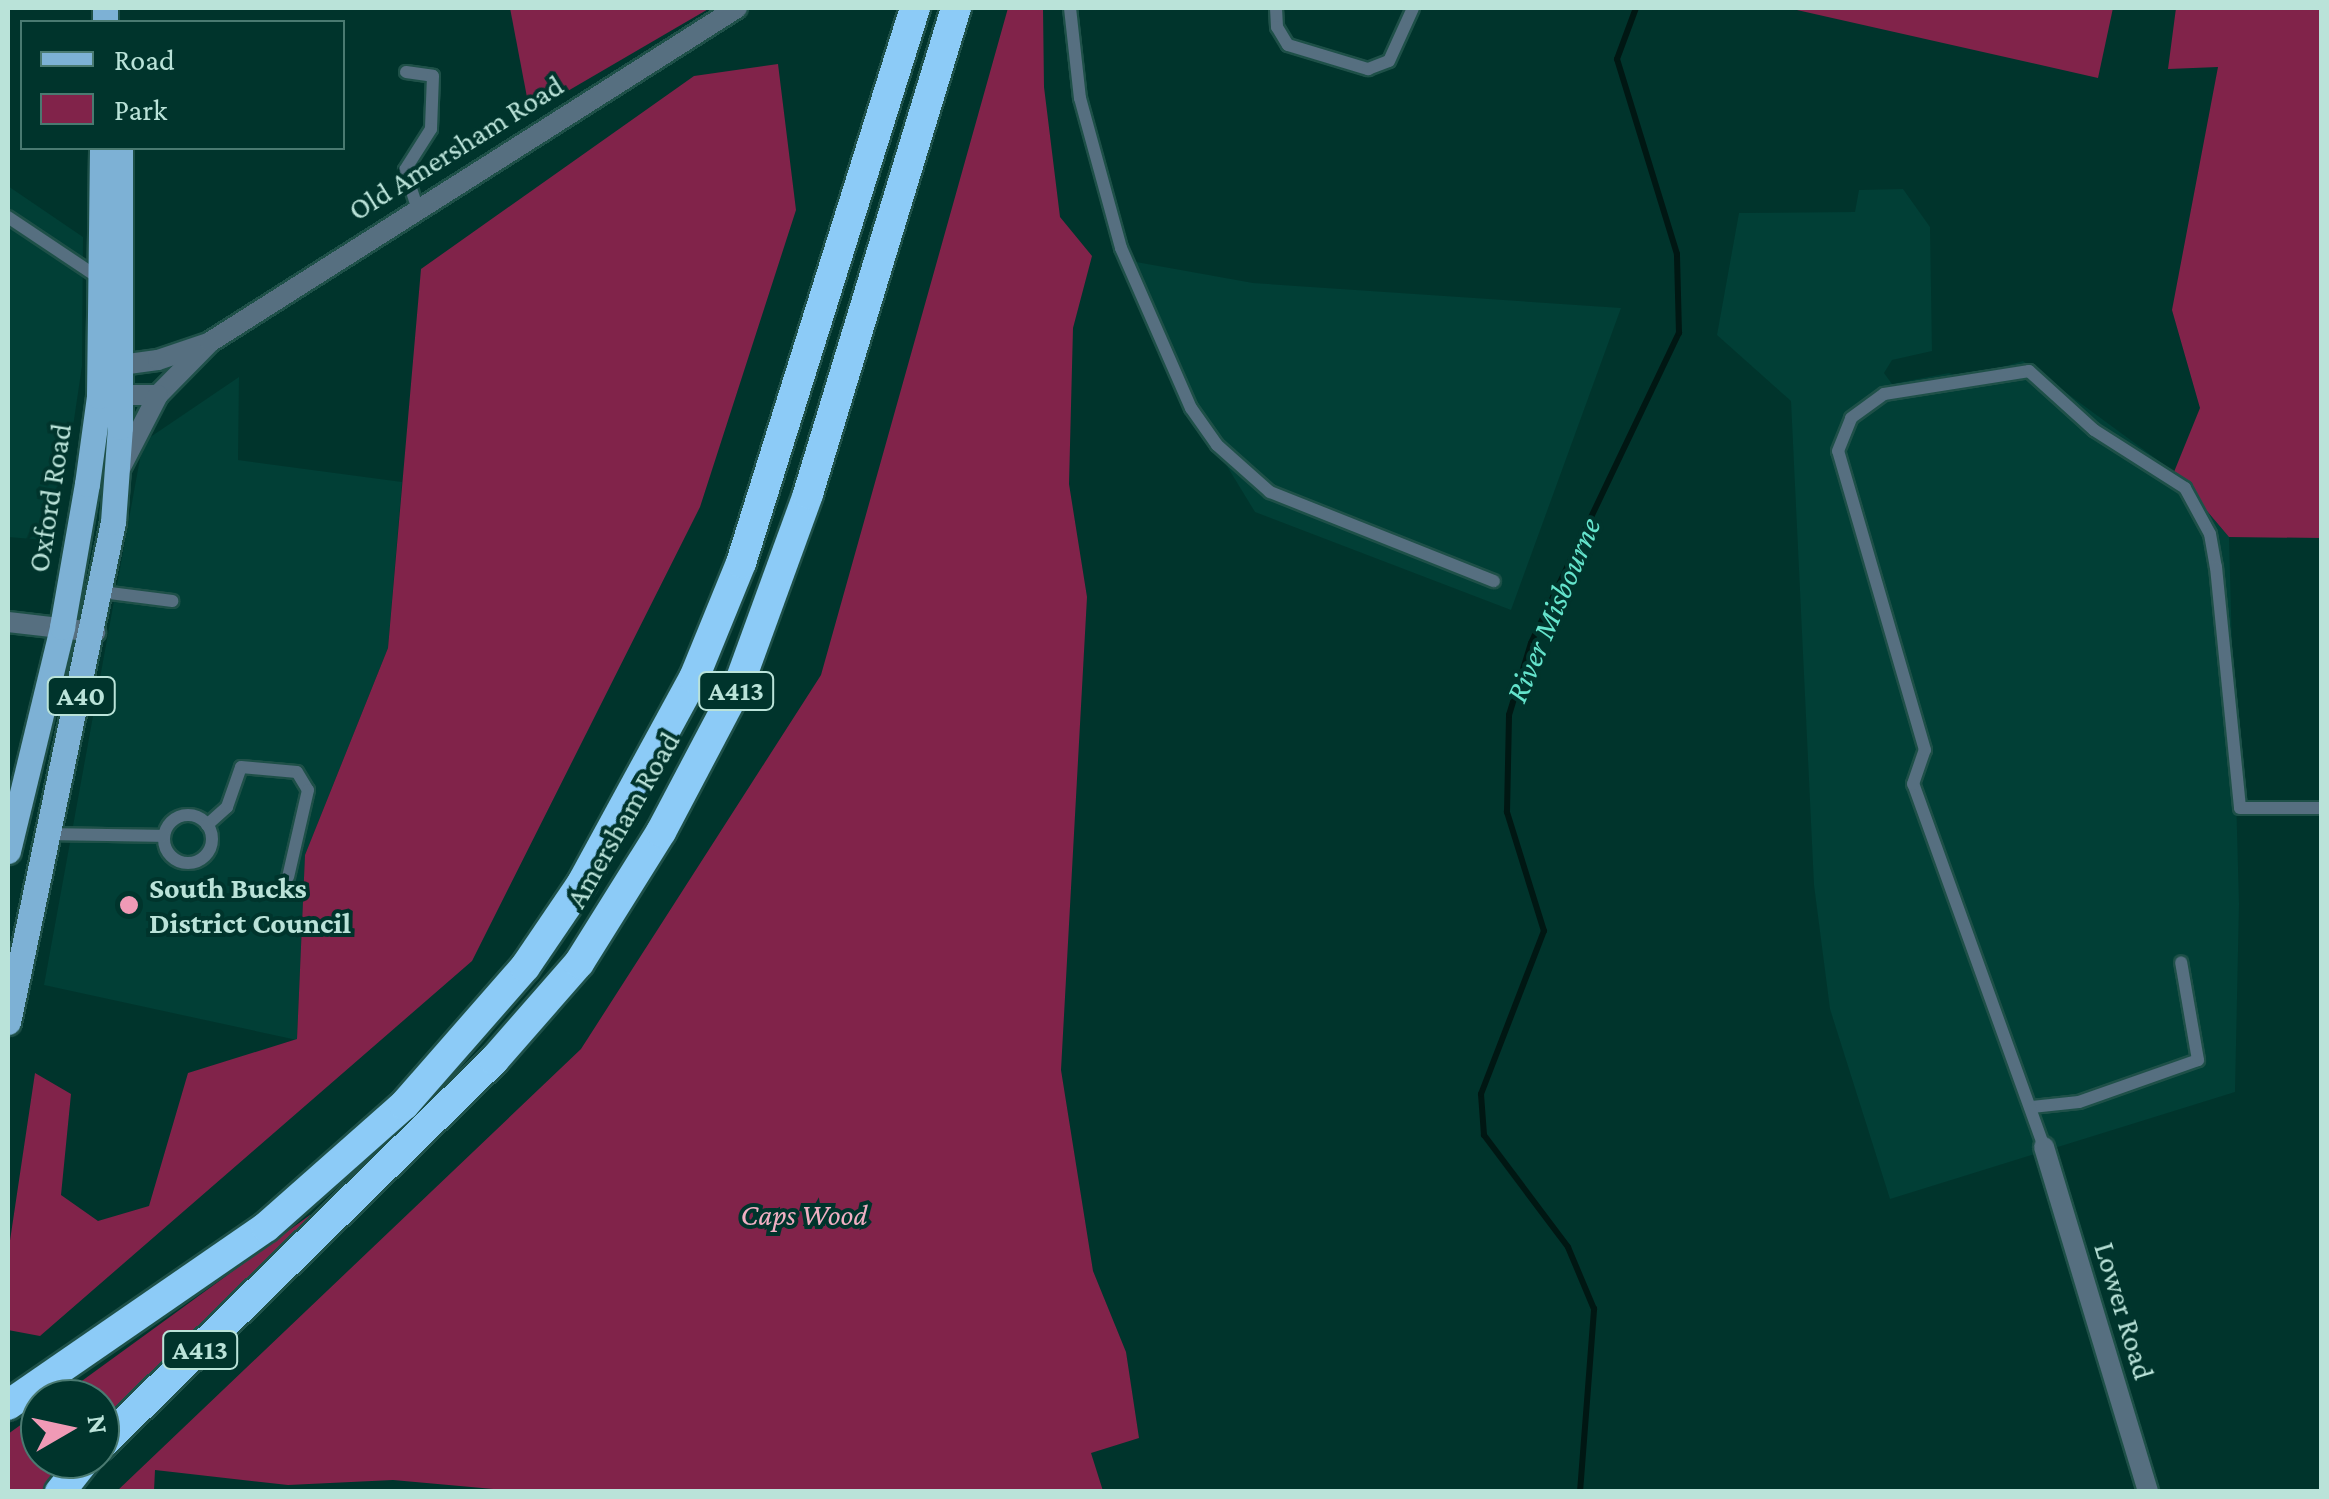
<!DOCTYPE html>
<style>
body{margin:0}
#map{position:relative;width:2329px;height:1499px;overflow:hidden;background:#00342c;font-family:"Crimson Pro",serif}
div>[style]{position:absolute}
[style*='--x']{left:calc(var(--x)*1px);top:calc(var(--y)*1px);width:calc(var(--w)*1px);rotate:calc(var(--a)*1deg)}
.built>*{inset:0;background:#013f36}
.green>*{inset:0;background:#81234a}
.stream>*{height:6px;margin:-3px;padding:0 3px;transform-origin:3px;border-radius:3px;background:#001713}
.roads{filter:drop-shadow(2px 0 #1e5048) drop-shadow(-2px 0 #1e5048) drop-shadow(0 2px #1e5048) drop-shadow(0 -2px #1e5048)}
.lane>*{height:12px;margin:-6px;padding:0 6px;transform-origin:6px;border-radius:6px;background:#566f80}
.lane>.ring{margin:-6px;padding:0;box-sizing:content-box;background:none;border:12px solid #566f80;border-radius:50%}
.street>*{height:20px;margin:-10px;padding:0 10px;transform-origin:10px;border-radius:10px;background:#566f80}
.primary>*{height:25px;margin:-12.5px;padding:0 12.5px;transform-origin:12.5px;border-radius:12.5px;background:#7db1d5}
.highway>*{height:30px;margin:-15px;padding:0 15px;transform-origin:15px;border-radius:15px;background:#8ccbf7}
.dots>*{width:28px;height:28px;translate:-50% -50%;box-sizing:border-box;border:5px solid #00342c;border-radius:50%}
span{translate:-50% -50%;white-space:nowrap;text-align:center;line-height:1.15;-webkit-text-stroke:8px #00342c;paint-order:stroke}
.shield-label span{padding:2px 8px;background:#00342c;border:2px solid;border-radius:8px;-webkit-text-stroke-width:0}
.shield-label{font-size:28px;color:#bae3d9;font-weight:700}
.street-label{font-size:30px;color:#bae3d9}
.poi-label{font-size:30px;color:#bae3d9;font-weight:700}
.left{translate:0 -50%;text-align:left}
.park-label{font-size:30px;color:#f0afc3;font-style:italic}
.water-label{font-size:32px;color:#64e4cc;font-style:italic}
.frame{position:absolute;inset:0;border:10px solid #bae3d9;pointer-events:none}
.legend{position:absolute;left:20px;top:20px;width:325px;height:130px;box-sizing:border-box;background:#00342c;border:2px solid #4a7a71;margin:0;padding:12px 18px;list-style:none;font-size:30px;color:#bae3d9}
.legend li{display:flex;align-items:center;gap:20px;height:50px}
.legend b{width:50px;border:2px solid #4a7a71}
.north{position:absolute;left:20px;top:1379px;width:100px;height:100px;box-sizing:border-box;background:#00342c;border:2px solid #4a7a71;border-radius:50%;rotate:81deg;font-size:28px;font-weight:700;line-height:40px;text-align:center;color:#bae3d9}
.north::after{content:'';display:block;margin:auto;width:35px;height:45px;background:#f09ab6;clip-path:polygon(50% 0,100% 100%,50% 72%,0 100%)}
</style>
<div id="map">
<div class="built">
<i style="clip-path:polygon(8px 186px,83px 237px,82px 366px,56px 541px,8px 537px)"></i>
<i style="clip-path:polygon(1903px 189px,1930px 227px,1932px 351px,1892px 360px,1884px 373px,1892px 384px,1949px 373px,1964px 378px,2023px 361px,2174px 472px,2229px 537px,2239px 904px,2235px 1092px,1890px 1199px,1830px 1009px,1814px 885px,1791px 401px,1717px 335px,1739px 213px,1855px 212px,1859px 190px)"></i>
<i style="clip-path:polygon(1125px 260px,1253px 283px,1621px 308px,1511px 610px,1255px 512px,1200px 422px)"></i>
<i style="clip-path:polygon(239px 377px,238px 460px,402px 482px,388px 648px,305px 855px,297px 1040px,44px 985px,143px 442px)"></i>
</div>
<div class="green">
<i style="clip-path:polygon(510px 8px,710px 8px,530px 113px)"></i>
<i style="clip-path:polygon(1008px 8px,1043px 8px,1044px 87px,1060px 217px,1092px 256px,1073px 328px,1069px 484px,1087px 597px,1061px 1070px,1093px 1271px,1126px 1352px,1139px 1438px,1091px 1453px,1103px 1491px,527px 1492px,393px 1480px,288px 1485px,155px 1470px,154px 1491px,117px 1491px,581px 1049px,821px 675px)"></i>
<i style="clip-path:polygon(1788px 8px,2113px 8px,2098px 78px)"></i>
<i style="clip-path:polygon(2176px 8px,2321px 8px,2321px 538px,2229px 537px,2174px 472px,2200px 408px,2172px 310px,2218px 67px,2168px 69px)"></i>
<i style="clip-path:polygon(778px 64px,796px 210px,700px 507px,472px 961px,40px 1336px,8px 1330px,8px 1254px,35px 1073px,71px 1094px,61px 1195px,98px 1221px,149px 1206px,188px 1073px,297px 1039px,305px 855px,388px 648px,421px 269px,694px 76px)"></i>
<i style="clip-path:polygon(310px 1215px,325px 1218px,100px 1438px,100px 1399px,57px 1399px)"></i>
<i style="clip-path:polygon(40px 1411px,40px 1459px,81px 1459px,52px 1491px,8px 1491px,8px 1434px)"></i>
</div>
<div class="stream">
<i style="--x:1580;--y:1492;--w:184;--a:-85.6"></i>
<i style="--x:1594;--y:1309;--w:67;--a:-112.8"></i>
<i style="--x:1568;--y:1247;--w:140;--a:-126.9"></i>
<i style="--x:1484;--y:1135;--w:41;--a:-94.2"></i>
<i style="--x:1481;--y:1094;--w:175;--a:-68.9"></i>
<i style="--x:1544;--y:931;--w:125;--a:-107.3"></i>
<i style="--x:1507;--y:812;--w:97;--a:-88.8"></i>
<i style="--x:1509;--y:715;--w:75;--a:-73"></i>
<i style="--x:1531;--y:643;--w:344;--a:-64.5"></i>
<i style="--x:1679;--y:333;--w:79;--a:-91.5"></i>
<i style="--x:1677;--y:254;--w:204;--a:-107.1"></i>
<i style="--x:1617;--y:59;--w:54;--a:-69.6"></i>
</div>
<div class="roads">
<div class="lane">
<i style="--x:1070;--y:8;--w:91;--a:83.7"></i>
<i style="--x:1080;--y:98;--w:156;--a:74.7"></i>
<i style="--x:1121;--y:248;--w:175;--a:66.4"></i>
<i style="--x:1191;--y:408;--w:45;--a:54.9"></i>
<i style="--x:1217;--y:445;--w:71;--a:41.6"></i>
<i style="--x:1270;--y:492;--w:241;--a:21.7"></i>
<i style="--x:1276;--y:8;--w:19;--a:87"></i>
<i style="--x:1277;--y:27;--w:21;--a:59"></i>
<i style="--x:1288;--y:45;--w:84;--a:16.7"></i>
<i style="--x:1368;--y:69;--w:22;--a:-21"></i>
<i style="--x:1389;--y:61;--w:58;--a:-65.6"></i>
<i style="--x:406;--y:72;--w:27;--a:8"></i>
<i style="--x:433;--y:76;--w:53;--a:92.2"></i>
<i style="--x:431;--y:129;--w:49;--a:122.4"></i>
<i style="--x:405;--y:170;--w:38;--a:72"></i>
<i style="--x:8;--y:217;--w:110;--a:33.8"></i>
<i style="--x:102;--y:592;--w:71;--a:7.3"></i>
<i class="ring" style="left:164px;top:815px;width:36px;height:36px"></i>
<i style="--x:207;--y:825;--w:27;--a:-42"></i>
<i style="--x:227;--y:807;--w:42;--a:-70.7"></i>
<i style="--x:241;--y:767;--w:56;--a:5.1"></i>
<i style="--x:297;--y:772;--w:21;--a:59"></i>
<i style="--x:308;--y:790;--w:89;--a:102.9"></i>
<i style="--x:51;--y:834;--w:113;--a:1"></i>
<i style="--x:2032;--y:1107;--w:47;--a:-6.1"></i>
<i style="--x:2079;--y:1102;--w:126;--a:-19.4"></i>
<i style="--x:2198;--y:1060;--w:99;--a:-99.8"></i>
<i style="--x:2044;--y:1147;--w:386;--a:-109.8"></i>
<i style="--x:1913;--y:784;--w:36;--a:-71"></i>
<i style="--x:1925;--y:750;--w:311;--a:-106.2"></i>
<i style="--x:1838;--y:451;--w:35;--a:-68"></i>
<i style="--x:1851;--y:418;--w:41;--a:-36"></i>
<i style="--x:1884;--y:394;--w:147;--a:-9"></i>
<i style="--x:2029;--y:371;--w:88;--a:42.2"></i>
<i style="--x:2094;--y:430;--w:108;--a:32.5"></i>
<i style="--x:2185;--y:488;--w:52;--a:61.5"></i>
<i style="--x:2210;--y:534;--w:34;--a:80"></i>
<i style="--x:2216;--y:567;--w:242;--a:84.3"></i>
<i style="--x:2240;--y:808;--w:82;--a:0"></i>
</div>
<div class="street">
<i style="--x:106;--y:367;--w:52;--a:-7.7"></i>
<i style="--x:158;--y:360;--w:53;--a:-18.8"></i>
<i style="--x:108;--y:395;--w:50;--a:0"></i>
<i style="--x:158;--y:395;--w:74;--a:-45.5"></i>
<i style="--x:210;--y:342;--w:624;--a:-32.37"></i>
<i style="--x:120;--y:469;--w:83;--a:-62.8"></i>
<i style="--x:8;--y:622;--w:88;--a:6.6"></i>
<i style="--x:2044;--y:1147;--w:360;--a:73.2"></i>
</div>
<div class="primary">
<i style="--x:105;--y:22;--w:14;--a:-90"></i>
<i style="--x:8;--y:851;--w:230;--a:-76.4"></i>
<i style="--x:62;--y:627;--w:145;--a:-80.1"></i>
<i style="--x:87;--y:484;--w:89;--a:-82.2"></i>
<i style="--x:99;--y:396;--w:248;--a:-89.3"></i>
<i style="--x:8;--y:1022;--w:511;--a:-78.14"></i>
<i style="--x:113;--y:522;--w:95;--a:-85.8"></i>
<i style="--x:120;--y:427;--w:279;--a:-90"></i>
</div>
<div class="highway">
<i style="--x:8;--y:1405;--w:313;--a:-34.6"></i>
<i style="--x:266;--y:1227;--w:184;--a:-41.5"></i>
<i style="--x:404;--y:1105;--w:184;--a:-48.8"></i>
<i style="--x:525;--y:967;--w:102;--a:-55.8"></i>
<i style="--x:582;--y:883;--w:234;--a:-61.4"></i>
<i style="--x:694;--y:678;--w:124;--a:-67.8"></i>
<i style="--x:741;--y:563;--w:582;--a:-72.59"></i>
<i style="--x:100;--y:1446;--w:552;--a:-44.41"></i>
<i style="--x:494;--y:1060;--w:129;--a:-48.8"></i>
<i style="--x:579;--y:963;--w:155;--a:-58"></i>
<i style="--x:661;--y:832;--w:167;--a:-62.2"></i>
<i style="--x:739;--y:684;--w:202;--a:-70"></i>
<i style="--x:808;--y:494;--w:508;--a:-73.06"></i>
<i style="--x:60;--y:1492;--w:42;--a:-51.8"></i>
</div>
</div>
<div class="dots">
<i style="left:129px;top:905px;background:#f09ab6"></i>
</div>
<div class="shield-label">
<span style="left:736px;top:691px">A413</span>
<span style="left:81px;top:696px">A40</span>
<span style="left:200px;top:1350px">A413</span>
</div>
<div class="street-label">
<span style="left:456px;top:148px;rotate:-32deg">Old Amersham Road</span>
<span style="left:50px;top:498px;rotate:-81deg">Oxford Road</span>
<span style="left:623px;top:820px;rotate:-60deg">Amersham Road</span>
<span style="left:2124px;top:1311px;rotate:73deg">Lower Road</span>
</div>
<div class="poi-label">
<span class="left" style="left:149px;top:905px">South Bucks<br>District Council</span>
</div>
<div class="park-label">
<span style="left:804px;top:1215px">Caps Wood</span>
</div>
<div class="water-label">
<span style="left:1553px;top:610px;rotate:-67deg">River Misbourne</span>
</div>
<div class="frame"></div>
<ul class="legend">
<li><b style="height:12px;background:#7db1d5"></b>Road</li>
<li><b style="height:28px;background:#81234a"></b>Park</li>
</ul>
<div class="north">N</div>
</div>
